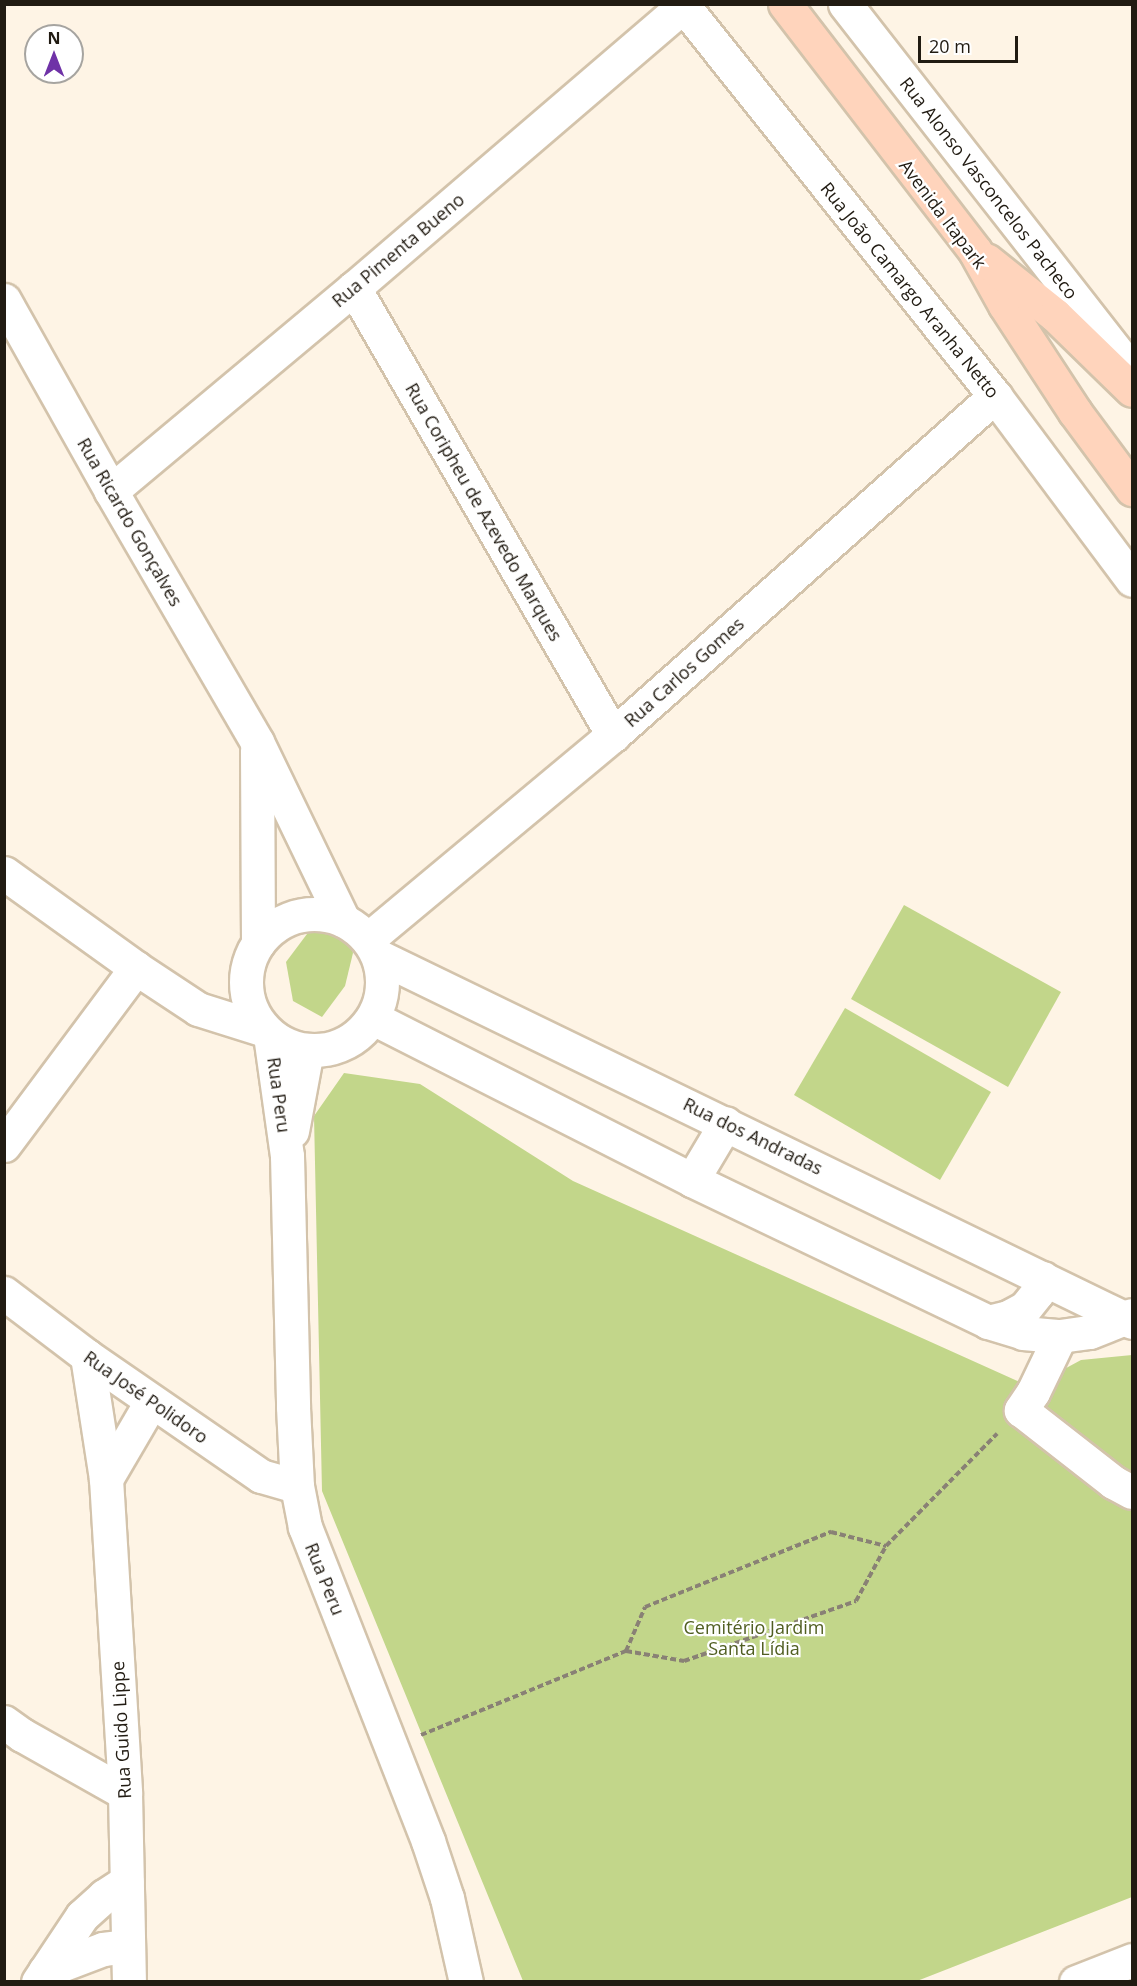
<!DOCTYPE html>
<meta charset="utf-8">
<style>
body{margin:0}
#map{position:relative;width:1137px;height:1986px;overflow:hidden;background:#fef4e5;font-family:"Open Sans",sans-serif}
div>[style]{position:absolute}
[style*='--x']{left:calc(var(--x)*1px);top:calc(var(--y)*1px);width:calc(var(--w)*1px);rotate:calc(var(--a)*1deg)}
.green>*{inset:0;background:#c2d68a}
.path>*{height:4px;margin-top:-2px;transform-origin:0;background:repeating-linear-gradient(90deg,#898175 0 6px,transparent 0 9px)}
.roads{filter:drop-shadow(2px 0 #d3c3ab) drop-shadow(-2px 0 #d3c3ab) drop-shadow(0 2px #d3c3ab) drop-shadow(0 -2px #d3c3ab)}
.minor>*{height:33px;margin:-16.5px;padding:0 16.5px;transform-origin:16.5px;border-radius:16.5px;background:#fff}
.minor>.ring{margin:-16.5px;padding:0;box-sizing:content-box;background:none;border:33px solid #fff;border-radius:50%}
.major>*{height:33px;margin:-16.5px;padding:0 16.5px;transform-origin:16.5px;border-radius:16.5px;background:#ffd4bc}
span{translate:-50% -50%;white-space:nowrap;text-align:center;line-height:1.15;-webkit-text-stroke:4.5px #fff;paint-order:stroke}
.street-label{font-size:18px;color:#211b12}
.park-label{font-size:18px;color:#505e21}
.frame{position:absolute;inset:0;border:6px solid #211b12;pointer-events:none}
.north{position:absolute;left:24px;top:24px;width:60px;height:60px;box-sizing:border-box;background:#fff;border:2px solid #a6a4a0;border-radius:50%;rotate:0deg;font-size:16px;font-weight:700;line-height:24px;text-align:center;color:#211b12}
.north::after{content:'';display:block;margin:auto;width:21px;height:27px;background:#6f32a7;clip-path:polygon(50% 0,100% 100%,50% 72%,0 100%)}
.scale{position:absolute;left:918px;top:36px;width:100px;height:27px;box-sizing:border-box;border:3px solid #211b12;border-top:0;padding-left:8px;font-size:18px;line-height:21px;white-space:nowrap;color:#211b12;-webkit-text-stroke:4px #fff;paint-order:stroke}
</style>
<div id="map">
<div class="green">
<i style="clip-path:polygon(904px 905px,1061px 992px,1008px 1087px,851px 999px)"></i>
<i style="clip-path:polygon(331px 917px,345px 921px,353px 953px,345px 986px,322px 1017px,293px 1001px,286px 962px,310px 930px)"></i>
<i style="clip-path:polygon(845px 1008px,991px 1092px,940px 1180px,794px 1095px)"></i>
<i style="clip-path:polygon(344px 1073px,420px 1084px,573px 1181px,1031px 1387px,1081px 1360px,1132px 1355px,1132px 1897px,917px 1981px,523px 1981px,322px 1491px,314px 1116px)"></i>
</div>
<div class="path">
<i style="--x:626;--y:1651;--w:59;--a:9.8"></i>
<i style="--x:684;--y:1661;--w:182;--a:-19.2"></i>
<i style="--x:856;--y:1601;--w:63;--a:-61.4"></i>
<i style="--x:421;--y:1735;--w:222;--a:-22.3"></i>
<i style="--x:626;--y:1651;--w:48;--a:-66.6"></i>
<i style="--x:645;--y:1607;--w:201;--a:-22"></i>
<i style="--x:831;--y:1532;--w:57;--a:14.3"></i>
<i style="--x:886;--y:1546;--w:158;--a:-45.3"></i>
</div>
<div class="roads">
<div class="minor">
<i style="--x:682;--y:4;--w:502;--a:51.39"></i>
<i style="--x:995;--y:396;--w:229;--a:53.3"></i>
<i style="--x:845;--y:4;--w:466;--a:52"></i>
<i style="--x:354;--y:288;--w:517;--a:59.91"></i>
<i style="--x:4;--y:300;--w:219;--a:60.7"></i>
<i style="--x:111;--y:491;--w:290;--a:59.8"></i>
<i style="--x:257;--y:742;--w:198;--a:64.2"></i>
<i style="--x:111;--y:491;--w:317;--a:-39.9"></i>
<i style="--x:354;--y:288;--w:433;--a:-40.6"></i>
<i style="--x:257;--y:750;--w:193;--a:89.7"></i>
<i style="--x:4;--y:873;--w:163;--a:35.7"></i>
<i style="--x:136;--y:968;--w:74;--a:33.5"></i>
<i style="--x:198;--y:1009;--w:70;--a:17.4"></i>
<i class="ring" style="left:246px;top:914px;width:103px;height:103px"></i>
<i style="--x:368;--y:939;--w:319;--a:-39.8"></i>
<i style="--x:613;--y:735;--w:511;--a:-41.59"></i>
<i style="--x:378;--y:956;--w:838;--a:25.89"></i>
<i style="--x:373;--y:1018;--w:358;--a:26.9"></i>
<i style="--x:692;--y:1180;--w:328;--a:25.6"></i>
<i style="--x:988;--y:1322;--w:37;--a:17"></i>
<i style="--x:1023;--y:1333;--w:37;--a:5"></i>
<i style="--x:1060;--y:1336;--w:30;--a:-8"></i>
<i style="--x:1090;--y:1332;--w:45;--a:-22"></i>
<i style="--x:270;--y:1035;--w:122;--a:82"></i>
<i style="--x:287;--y:1156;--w:251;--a:88.6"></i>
<i style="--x:293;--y:1407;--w:79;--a:87.1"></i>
<i style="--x:297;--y:1486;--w:42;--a:79"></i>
<i style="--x:305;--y:1527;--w:337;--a:68.6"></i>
<i style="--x:428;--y:1841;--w:60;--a:71.6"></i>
<i style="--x:447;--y:1898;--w:86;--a:77.3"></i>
<i style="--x:292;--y:1131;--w:82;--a:-79.5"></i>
<i style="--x:4;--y:1145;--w:221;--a:-53.3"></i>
<i style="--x:692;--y:1180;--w:66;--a:-59.2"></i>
<i style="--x:4;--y:1293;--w:104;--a:37.2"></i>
<i style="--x:87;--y:1356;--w:211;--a:34.6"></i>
<i style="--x:261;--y:1476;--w:37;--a:16"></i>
<i style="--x:988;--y:1322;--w:21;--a:-14"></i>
<i style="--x:1008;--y:1317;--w:19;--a:-28"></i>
<i style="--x:1025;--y:1308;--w:19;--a:-51"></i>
<i style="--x:1037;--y:1293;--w:16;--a:-68"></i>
<i style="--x:1060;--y:1336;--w:62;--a:115.7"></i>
<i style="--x:1033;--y:1392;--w:22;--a:124"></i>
<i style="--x:1021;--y:1410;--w:117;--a:38"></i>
<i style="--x:1113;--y:1482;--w:21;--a:28"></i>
<i style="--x:87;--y:1356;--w:124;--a:81.2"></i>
<i style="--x:106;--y:1479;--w:315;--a:86.5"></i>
<i style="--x:125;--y:1793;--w:189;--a:88.8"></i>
<i style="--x:106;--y:1479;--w:89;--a:-59.7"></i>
<i style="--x:4;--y:1722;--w:22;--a:36"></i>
<i style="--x:22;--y:1735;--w:118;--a:29.4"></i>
<i style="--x:45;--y:1971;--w:62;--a:-20.8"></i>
<i style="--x:103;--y:1949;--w:25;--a:-7"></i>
<i style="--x:38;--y:1982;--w:79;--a:-56.3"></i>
<i style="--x:82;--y:1916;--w:30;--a:-42"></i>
<i style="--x:104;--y:1896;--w:27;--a:-33"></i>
<i style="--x:1076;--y:1982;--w:60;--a:-21.4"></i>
</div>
<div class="major">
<i style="--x:785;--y:4;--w:312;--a:52.4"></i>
<i style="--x:975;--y:251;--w:62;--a:60.9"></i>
<i style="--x:1005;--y:305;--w:128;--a:56.8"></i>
<i style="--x:1075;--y:412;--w:96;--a:53.5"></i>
<i style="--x:986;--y:260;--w:88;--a:38.6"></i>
<i style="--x:1055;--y:315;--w:107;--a:44.2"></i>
</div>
</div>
<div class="street-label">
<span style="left:989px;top:188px;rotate:52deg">Rua Alonso Vasconcelos Pacheco</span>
<span style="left:943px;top:214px;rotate:53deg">Avenida Itapark</span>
<span style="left:398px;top:250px;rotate:-40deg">Rua Pimenta Bueno</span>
<span style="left:910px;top:290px;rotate:51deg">Rua João Camargo Aranha Netto</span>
<span style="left:484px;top:512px;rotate:60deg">Rua Coripheu de Azevedo Marques</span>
<span style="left:130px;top:522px;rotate:60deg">Rua Ricardo Gonçalves</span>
<span style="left:684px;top:672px;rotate:-42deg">Rua Carlos Gomes</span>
<span style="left:279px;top:1095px;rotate:82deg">Rua Peru</span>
<span style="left:753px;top:1136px;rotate:26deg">Rua dos Andradas</span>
<span style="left:146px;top:1397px;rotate:35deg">Rua José Polidoro</span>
<span style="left:325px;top:1579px;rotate:68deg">Rua Peru</span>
<span style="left:121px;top:1730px;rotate:-93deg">Rua Guido Lippe</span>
</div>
<div class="park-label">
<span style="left:754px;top:1638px">Cemitério Jardim<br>Santa Lídia</span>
</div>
<div class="frame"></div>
<div class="north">N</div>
<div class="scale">20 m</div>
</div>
